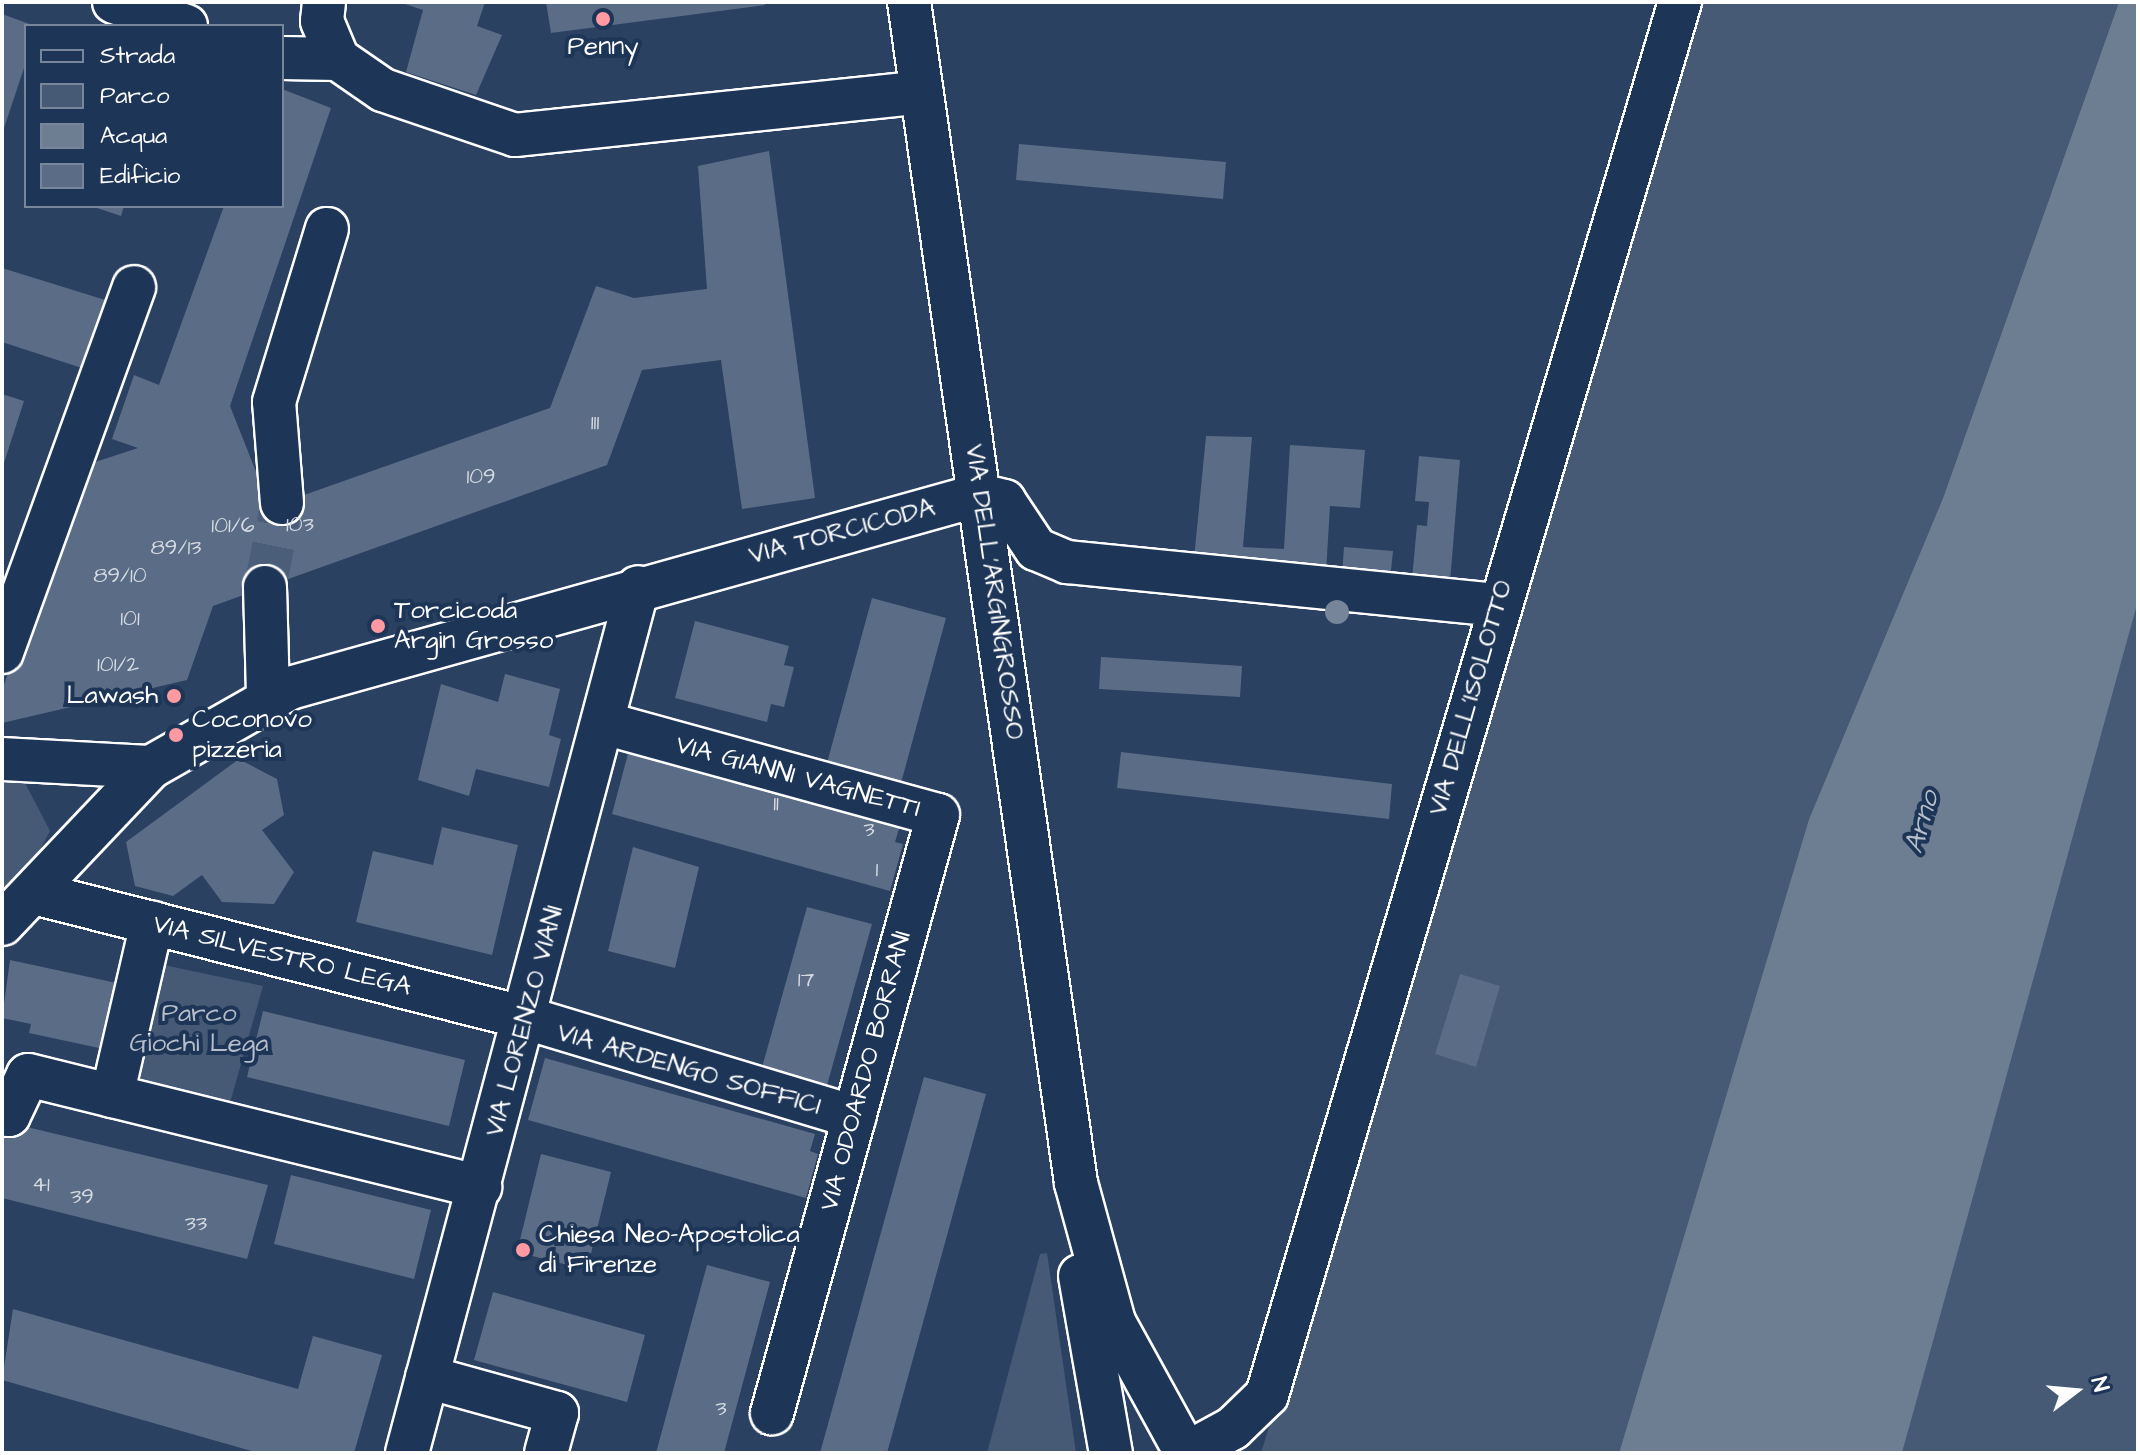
<!DOCTYPE html>
<style>
body{margin:0}
#map{position:relative;width:2140px;height:1455px;overflow:hidden;background:#2a4161;font-family:"Architects Daughter",sans-serif}
div>[style]{position:absolute}
[style*='--x']{left:calc(var(--x)*1px);top:calc(var(--y)*1px);width:calc(var(--w)*1px);rotate:calc(var(--a)*1deg)}
.green>*{inset:0;background:#465975}
.water>*{inset:0;background:#6d7d92}
.building>*{inset:0;background:#5b6c86}
.minor-tunnel>*{height:42px;margin-top:-21px;transform-origin:0;background:repeating-linear-gradient(90deg,#4a5e79 0 42px,transparent 0 63px)}
.roads{filter:drop-shadow(2px 0 #fff) drop-shadow(-2px 0 #fff) drop-shadow(0 2px #fff) drop-shadow(0 -2px #fff)}
.minor>*{height:42px;margin:-21px;padding:0 21px;transform-origin:21px;border-radius:21px;background:#1d3557}
.trees>*{width:24px;height:24px;margin:-12px;border-radius:50%;background:#76859a}
.dots>*{width:22px;height:22px;translate:-50% -50%;box-sizing:border-box;border:4px solid #1d3557;border-radius:50%}
span{translate:-50% -50%;white-space:nowrap;text-align:center;line-height:1.15;-webkit-text-stroke:8px #1d3557;paint-order:stroke}
.number-label{font-size:22px;color:#d6dae1}
.number-label span{-webkit-text-stroke-width:0}
.poi-label{font-size:26px;color:#fff}
.left{translate:0 -50%;text-align:left}
.right{translate:-100% -50%;text-align:right}
.street-label{font-size:26px;color:#fff}
.park-label{font-size:26px;color:#b5bdc8}
.water-label{font-size:28px;color:#b6bec8;font-style:italic}
.frame{position:absolute;inset:0;border:4px solid #fff;pointer-events:none}
.legend{position:absolute;left:24px;top:24px;width:260px;height:184px;box-sizing:border-box;background:#1d3557;border:2px solid #77869a;margin:0;padding:10px 14px;list-style:none;font-size:24px;color:#fff}
.legend li{display:flex;align-items:center;gap:16px;height:40px}
.legend b{width:40px;border:2px solid #77869a}
.north{position:absolute;left:2036px;top:1351px;width:80px;height:80px;-webkit-text-stroke:6px #1d3557;paint-order:stroke;rotate:74deg;font-size:22px;font-weight:700;line-height:32px;text-align:center;color:#fff}
.north::after{content:'';display:block;margin:auto;width:28px;height:36px;background:#fff;clip-path:polygon(50% 0,100% 100%,50% 72%,0 100%)}
</style>
<div id="map">
<div class="green">
<i style="clip-path:polygon(1699px 2px,2119px 2px,1943px 498px,1809px 819px,1619px 1453px,1261px 1453px)"></i>
<i style="clip-path:polygon(2138px 601px,2138px 1453px,1902px 1453px,2111px 680px)"></i>
<i style="clip-path:polygon(2px 781px,24px 781px,50px 831px,24px 880px,2px 898px)"></i>
<i style="clip-path:polygon(164px 965px,263px 986px,228px 1110px,147px 1091px,138px 1072px)"></i>
<i style="clip-path:polygon(1047px 1253px,1076px 1453px,987px 1453px,1040px 1254px)"></i>
</div>
<div class="water">
<i style="clip-path:polygon(2119px 2px,2138px 2px,2138px 601px,1902px 1453px,1619px 1453px,1809px 819px,1943px 498px)"></i>
</div>
<div class="building">
<i style="clip-path:polygon(399px 2px,485px 2px,477px 26px,502px 35px,476px 95px,406px 72px,423px 10px)"></i>
<i style="clip-path:polygon(546px 2px,764px 2px,765px 5px,551px 33px)"></i>
<i style="clip-path:polygon(2px 14px,35px 26px,26px 26px,26px 62px,3px 131px)"></i>
<i style="clip-path:polygon(282px 89px,331px 108px,230px 406px,270px 507px,550px 408px,596px 286px,634px 298px,707px 289px,698px 166px,769px 151px,815px 498px,742px 509px,721px 360px,642px 370px,607px 465px,213px 606px,187px 680px,2px 723px,2px 690px,83px 466px,138px 448px,112px 439px,134px 375px,159px 385px,224px 206px,282px 206px)"></i>
<i style="clip-path:polygon(1019px 144px,1226px 162px,1223px 199px,1016px 180px)"></i>
<i style="clip-path:polygon(91px 206px,124px 206px,121px 216px)"></i>
<i style="clip-path:polygon(2px 268px,115px 303px,91px 371px,2px 342px)"></i>
<i style="clip-path:polygon(2px 394px,24px 401px,3px 466px,2px 466px)"></i>
<i style="clip-path:polygon(1206px 436px,1252px 437px,1243px 547px,1284px 549px,1290px 445px,1365px 450px,1360px 508px,1330px 506px,1326px 573px,1194px 559px)"></i>
<i style="clip-path:polygon(1419px 456px,1460px 460px,1450px 582px,1412px 579px,1417px 525px,1427px 526px,1429px 502px,1415px 501px)"></i>
<i style="clip-path:polygon(1344px 547px,1393px 551px,1390px 580px,1342px 576px)"></i>
<i style="clip-path:polygon(872px 598px,946px 618px,901px 783px,827px 763px)"></i>
<i style="clip-path:polygon(695px 621px,789px 646px,784px 665px,794px 667px,784px 707px,771px 704px,767px 722px,675px 698px)"></i>
<i style="clip-path:polygon(1101px 657px,1242px 666px,1240px 697px,1099px 689px)"></i>
<i style="clip-path:polygon(505px 674px,560px 689px,549px 735px,561px 739px,549px 787px,476px 769px,469px 796px,418px 780px,441px 684px,498px 702px)"></i>
<i style="clip-path:polygon(630px 746px,901px 822px,895px 842px,903px 844px,890px 891px,612px 814px)"></i>
<i style="clip-path:polygon(1121px 752px,1392px 784px,1389px 819px,1117px 788px)"></i>
<i style="clip-path:polygon(239px 759px,277px 779px,284px 815px,262px 830px,294px 872px,274px 904px,222px 902px,202px 875px,173px 896px,135px 886px,126px 842px)"></i>
<i style="clip-path:polygon(442px 827px,518px 845px,492px 955px,356px 922px,373px 851px,433px 865px)"></i>
<i style="clip-path:polygon(633px 847px,699px 867px,675px 968px,608px 951px)"></i>
<i style="clip-path:polygon(807px 907px,872px 924px,826px 1089px,761px 1071px)"></i>
<i style="clip-path:polygon(10px 960px,126px 985px,113px 1051px,29px 1033px,31px 1024px,2px 1018px)"></i>
<i style="clip-path:polygon(1460px 974px,1500px 986px,1476px 1067px,1435px 1054px)"></i>
<i style="clip-path:polygon(263px 1011px,465px 1060px,449px 1126px,247px 1077px)"></i>
<i style="clip-path:polygon(545px 1058px,815px 1134px,810px 1151px,818px 1154px,806px 1198px,528px 1120px)"></i>
<i style="clip-path:polygon(924px 1077px,986px 1094px,887px 1453px,820px 1453px)"></i>
<i style="clip-path:polygon(2px 1121px,268px 1185px,247px 1259px,2px 1198px)"></i>
<i style="clip-path:polygon(541px 1154px,611px 1172px,587px 1270px,517px 1252px)"></i>
<i style="clip-path:polygon(291px 1175px,431px 1210px,414px 1279px,274px 1244px)"></i>
<i style="clip-path:polygon(707px 1265px,770px 1282px,724px 1453px,656px 1453px)"></i>
<i style="clip-path:polygon(493px 1292px,645px 1335px,627px 1402px,474px 1360px)"></i>
<i style="clip-path:polygon(13px 1309px,298px 1389px,313px 1336px,382px 1355px,354px 1453px,259px 1453px,2px 1380px)"></i>
</div>
<div class="minor-tunnel">
<i style="--x:265;--y:587;--w:86;--a:-78.6"></i>
</div>
<div class="roads">
<div class="minor">
<i style="--x:114;--y:2;--w:76;--a:18.4"></i>
<i style="--x:324;--y:2;--w:19;--a:96"></i>
<i style="--x:322;--y:21;--w:41;--a:67.2"></i>
<i style="--x:909;--y:2;--w:1193;--a:81.95"></i>
<i style="--x:1076;--y:1183;--w:144;--a:74.7"></i>
<i style="--x:1114;--y:1322;--w:149;--a:61.2"></i>
<i style="--x:282;--y:58;--w:56;--a:1"></i>
<i style="--x:338;--y:59;--w:55;--a:34.6"></i>
<i style="--x:383;--y:90;--w:139;--a:18.8"></i>
<i style="--x:515;--y:135;--w:409;--a:-6"></i>
<i style="--x:282;--y:503;--w:101;--a:-94.5"></i>
<i style="--x:274;--y:402;--w:181;--a:-73"></i>
<i style="--x:265;--y:587;--w:110;--a:88.4"></i>
<i style="--x:2;--y:652;--w:388;--a:-70.1"></i>
<i style="--x:604;--y:723;--w:346;--a:15.4"></i>
<i style="--x:938;--y:815;--w:621;--a:105.51"></i>
<i style="--x:2;--y:759;--w:149;--a:3.1"></i>
<i style="--x:38;--y:894;--w:504;--a:14.26"></i>
<i style="--x:526;--y:1018;--w:343;--a:16.8"></i>
<i style="--x:2;--y:924;--w:216;--a:-46.5"></i>
<i style="--x:151;--y:767;--w:160;--a:-29.6"></i>
<i style="--x:290;--y:688;--w:716;--a:-15.65"></i>
<i style="--x:979;--y:495;--w:26;--a:13"></i>
<i style="--x:1004;--y:501;--w:58;--a:56.3"></i>
<i style="--x:1036;--y:549;--w:34;--a:23"></i>
<i style="--x:1067;--y:562;--w:433;--a:5.7"></i>
<i style="--x:112;--y:1096;--w:178;--a:-77"></i>
<i style="--x:2;--y:1114;--w:7;--a:8"></i>
<i style="--x:9;--y:1115;--w:44;--a:-64.6"></i>
<i style="--x:28;--y:1075;--w:466;--a:13.9"></i>
<i style="--x:1080;--y:1276;--w:180;--a:80.1"></i>
<i style="--x:427;--y:1377;--w:135;--a:15.5"></i>
<i style="--x:557;--y:1413;--w:41;--a:105.4"></i>
<i style="--x:407;--y:1453;--w:896;--a:-75.06"></i>
<i style="--x:1187;--y:1453;--w:52;--a:-28.5"></i>
<i style="--x:1233;--y:1428;--w:47;--a:-44.1"></i>
<i style="--x:1267;--y:1395;--w:1453;--a:-73.49"></i>
</div>
</div>
<div class="trees">
<i style="left:1337px;top:612px"></i>
</div>
<div class="dots">
<i style="left:603px;top:19px;background:#ff9aa2"></i>
<i style="left:378px;top:626px;background:#ff9aa2"></i>
<i style="left:174px;top:696px;background:#ff9aa2"></i>
<i style="left:176px;top:735px;background:#ff9aa2"></i>
<i style="left:523px;top:1250px;background:#ff9aa2"></i>
</div>
<div class="number-label">
<span style="left:595px;top:423px">111</span>
<span style="left:481px;top:477px">109</span>
<span style="left:300px;top:525px">103</span>
<span style="left:233px;top:526px">101/6</span>
<span style="left:176px;top:548px">89/13</span>
<span style="left:120px;top:576px">89/10</span>
<span style="left:130px;top:619px">101</span>
<span style="left:118px;top:665px">101/2</span>
<span style="left:776px;top:804px">11</span>
<span style="left:869px;top:830px">3</span>
<span style="left:877px;top:870px">1</span>
<span style="left:806px;top:980px">17</span>
<span style="left:41px;top:1185px">41</span>
<span style="left:82px;top:1197px">39</span>
<span style="left:196px;top:1224px">33</span>
<span style="left:721px;top:1409px">3</span>
</div>
<div class="poi-label">
<span style="left:603px;top:47px">Penny</span>
<span class="left" style="left:394px;top:626px">Torcicoda<br>Argin Grosso</span>
<span class="right" style="left:158px;top:696px">Lawash</span>
<span class="left" style="left:192px;top:735px">Coconovo<br>pizzeria</span>
<span class="left" style="left:539px;top:1250px">Chiesa Neo-Apostolica<br>di Firenze</span>
</div>
<div class="street-label">
<span style="left:842px;top:532px;rotate:-15deg">VIA TORCICODA</span>
<span style="left:994px;top:592px;rotate:82deg">VIA DELL'ARGINGROSSO</span>
<span style="left:1471px;top:698px;rotate:-74deg">VIA DELL'ISOLOTTO</span>
<span style="left:798px;top:777px;rotate:15deg">VIA GIANNI VAGNETTI</span>
<span style="left:282px;top:956px;rotate:14deg">VIA SILVESTRO LEGA</span>
<span style="left:525px;top:1021px;rotate:-75deg">VIA LORENZO VIANI</span>
<span style="left:689px;top:1070px;rotate:16deg">VIA ARDENGO SOFFICI</span>
<span style="left:866px;top:1071px;rotate:-75deg">VIA ODOARDO BORRANI</span>
</div>
<div class="park-label">
<span style="left:199px;top:1029px">Parco<br>Giochi Lega</span>
</div>
<div class="water-label">
<span style="left:1922px;top:822px;rotate:-74deg">Arno</span>
</div>
<div class="frame"></div>
<ul class="legend">
<li><b style="height:10px;background:#1d3557"></b>Strada</li>
<li><b style="height:22px;background:#465975"></b>Parco</li>
<li><b style="height:22px;background:#6d7d92"></b>Acqua</li>
<li><b style="height:22px;background:#5b6c86"></b>Edificio</li>
</ul>
<div class="north">N</div>
</div>
